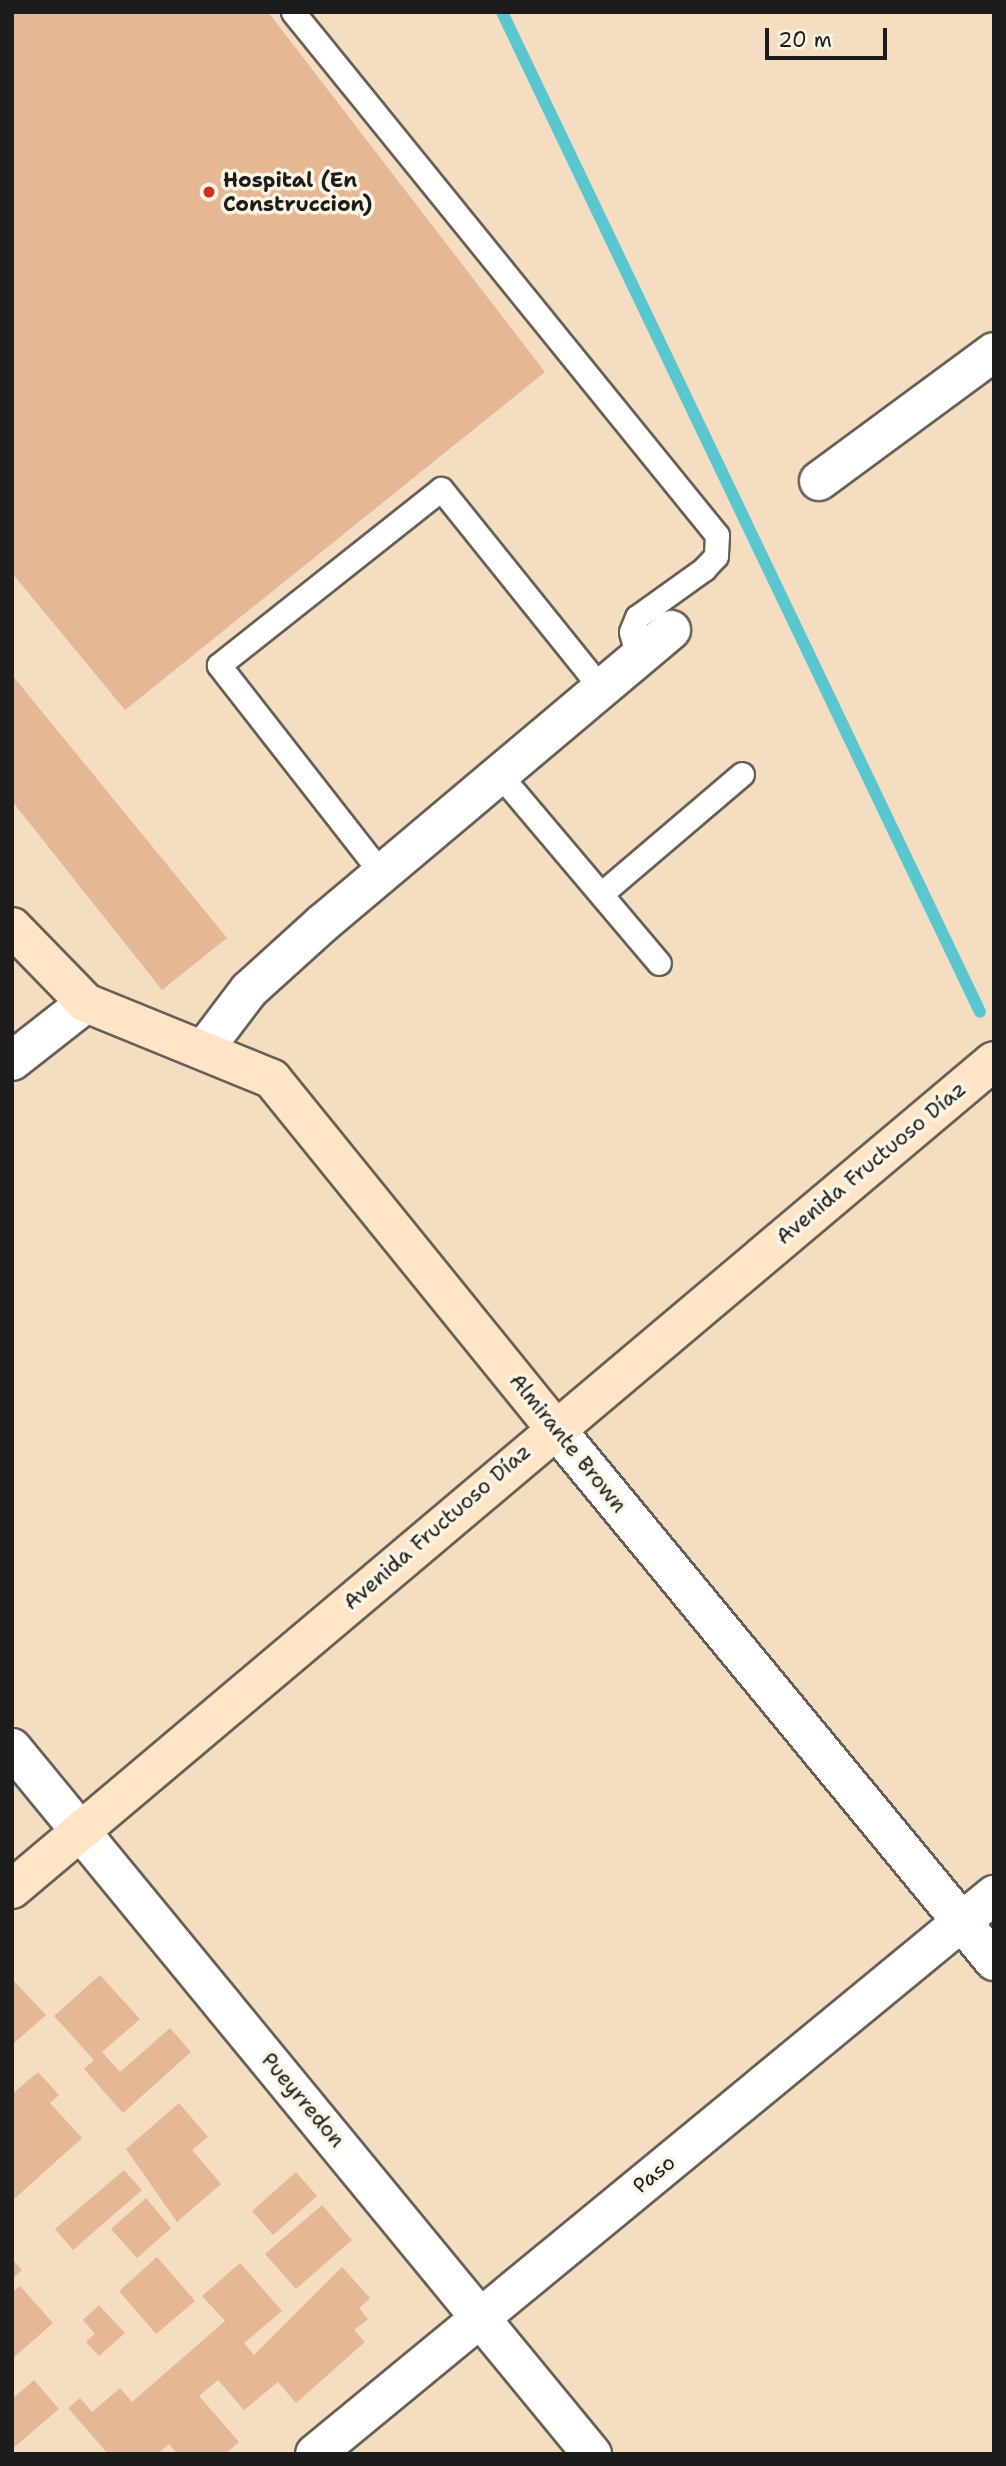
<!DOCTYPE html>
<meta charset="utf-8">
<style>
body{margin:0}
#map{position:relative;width:1006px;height:2466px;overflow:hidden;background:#f4ddc1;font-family:"Shantell Sans",sans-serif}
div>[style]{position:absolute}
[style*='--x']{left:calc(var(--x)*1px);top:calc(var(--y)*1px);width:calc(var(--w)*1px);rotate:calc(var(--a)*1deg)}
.stream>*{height:12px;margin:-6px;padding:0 6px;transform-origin:6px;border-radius:6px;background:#5ac7d0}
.building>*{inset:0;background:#e5b795}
.roads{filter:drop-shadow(2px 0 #686056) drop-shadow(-2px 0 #686056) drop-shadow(0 2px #686056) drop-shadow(0 -2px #686056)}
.lane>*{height:23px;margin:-11.5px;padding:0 11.5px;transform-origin:11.5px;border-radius:11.5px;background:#fff}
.street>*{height:38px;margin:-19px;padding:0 19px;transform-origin:19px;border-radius:19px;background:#fff}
.secondary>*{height:38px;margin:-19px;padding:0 19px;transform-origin:19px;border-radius:19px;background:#ffe4c6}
.dots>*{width:19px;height:19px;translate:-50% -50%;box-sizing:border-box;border:4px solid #fcf5e5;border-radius:50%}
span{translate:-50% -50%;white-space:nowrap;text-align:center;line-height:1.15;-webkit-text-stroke:7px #fcf5e5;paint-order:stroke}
.poi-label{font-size:21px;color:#1c1c1c;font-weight:700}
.left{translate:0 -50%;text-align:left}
.street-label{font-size:21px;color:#1c1c1c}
.frame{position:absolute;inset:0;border:14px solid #1c1c1c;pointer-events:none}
.scale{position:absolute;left:765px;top:28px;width:122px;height:32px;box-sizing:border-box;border:4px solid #1c1c1c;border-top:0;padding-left:9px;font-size:21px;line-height:24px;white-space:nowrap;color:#1c1c1c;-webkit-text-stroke:5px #fcf5e5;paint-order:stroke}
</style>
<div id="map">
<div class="stream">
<i style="--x:502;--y:12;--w:1108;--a:64.45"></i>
</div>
<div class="building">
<i style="clip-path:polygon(12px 12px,268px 12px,545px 372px,125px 710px,12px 573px)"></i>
<i style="clip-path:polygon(12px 675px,227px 938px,162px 990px,12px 801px)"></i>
<i style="clip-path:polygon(100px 1975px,140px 2019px,102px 2052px,120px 2072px,170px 2028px,191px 2052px,123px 2113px,84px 2069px,94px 2060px,54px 2016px)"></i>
<i style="clip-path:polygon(15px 1982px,46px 2015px,12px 2045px,12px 1984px)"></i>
<i style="clip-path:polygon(38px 2072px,59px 2095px,50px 2103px,82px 2138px,12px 2201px,12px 2094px)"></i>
<i style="clip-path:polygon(179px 2103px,208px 2137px,192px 2150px,221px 2184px,177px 2222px,126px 2149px)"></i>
<i style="clip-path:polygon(124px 2170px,142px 2190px,73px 2250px,55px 2229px)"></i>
<i style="clip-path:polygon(296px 2172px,317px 2196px,273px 2235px,252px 2211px)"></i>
<i style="clip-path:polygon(146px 2198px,171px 2228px,137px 2258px,111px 2229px)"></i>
<i style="clip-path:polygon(322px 2205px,352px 2240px,296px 2289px,265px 2254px)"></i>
<i style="clip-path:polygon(157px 2257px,195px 2301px,156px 2334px,119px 2291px)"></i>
<i style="clip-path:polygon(12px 2259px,22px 2270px,12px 2279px)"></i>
<i style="clip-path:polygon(240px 2263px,282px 2311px,244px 2343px,254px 2355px,342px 2267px,370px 2298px,359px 2308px,368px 2319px,354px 2330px,365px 2342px,296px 2403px,278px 2382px,244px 2410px,218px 2380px,199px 2396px,239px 2442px,225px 2454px,177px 2454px,169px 2444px,158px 2454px,108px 2454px,68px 2408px,80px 2398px,92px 2412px,120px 2388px,132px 2402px,225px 2321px,202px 2296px)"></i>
<i style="clip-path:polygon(20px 2286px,53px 2323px,12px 2359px,12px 2292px)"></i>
<i style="clip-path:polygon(99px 2305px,125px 2333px,99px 2356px,86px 2342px,95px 2334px,83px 2320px)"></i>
<i style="clip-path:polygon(34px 2380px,59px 2409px,12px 2449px,12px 2399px)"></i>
</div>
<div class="roads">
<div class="lane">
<i style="--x:293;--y:12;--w:673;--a:50.97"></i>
<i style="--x:717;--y:535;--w:21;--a:93"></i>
<i style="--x:716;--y:556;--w:18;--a:133"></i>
<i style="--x:704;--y:569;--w:82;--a:144.4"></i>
<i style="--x:637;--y:617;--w:16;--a:112"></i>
<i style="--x:631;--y:632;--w:27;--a:75"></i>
<i style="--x:500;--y:775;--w:246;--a:49.8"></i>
<i style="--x:382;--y:874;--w:265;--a:-128"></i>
<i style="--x:219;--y:665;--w:283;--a:-38.4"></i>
<i style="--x:441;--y:489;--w:257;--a:51.2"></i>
<i style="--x:601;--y:894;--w:185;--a:-40.4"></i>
</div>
<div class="street">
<i style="--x:819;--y:481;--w:217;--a:-36.4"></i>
<i style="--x:205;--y:1048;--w:73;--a:-52.8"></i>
<i style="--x:249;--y:990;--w:100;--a:-42.2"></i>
<i style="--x:323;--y:923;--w:455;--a:-40.1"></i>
<i style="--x:12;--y:1061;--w:94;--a:-38.1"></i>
<i style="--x:554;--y:1427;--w:692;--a:50.51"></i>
<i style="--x:12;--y:1748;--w:914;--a:50.6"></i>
<i style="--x:315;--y:2454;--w:880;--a:-39.46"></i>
</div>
<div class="secondary">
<i style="--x:12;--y:927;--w:106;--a:45.8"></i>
<i style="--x:86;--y:1003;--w:201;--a:22.2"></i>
<i style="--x:272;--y:1079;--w:448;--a:51"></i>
<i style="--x:12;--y:1889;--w:1284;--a:-40.14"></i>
</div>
</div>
<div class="dots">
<i style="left:209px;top:192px;background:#c8321e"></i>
</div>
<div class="poi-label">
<span class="left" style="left:223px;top:192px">Hospital (En<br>Construccion)</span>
</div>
<div class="street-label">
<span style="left:871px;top:1163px;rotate:-40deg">Avenida Fructuoso Díaz</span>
<span style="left:568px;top:1443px;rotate:51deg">Almirante Brown</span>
<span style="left:437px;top:1527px;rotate:-41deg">Avenida Fructuoso Díaz</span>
<span style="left:303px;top:2100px;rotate:50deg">Pueyrredon</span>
<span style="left:654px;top:2174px;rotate:-39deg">Paso</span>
</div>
<div class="frame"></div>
<div class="scale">20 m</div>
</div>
